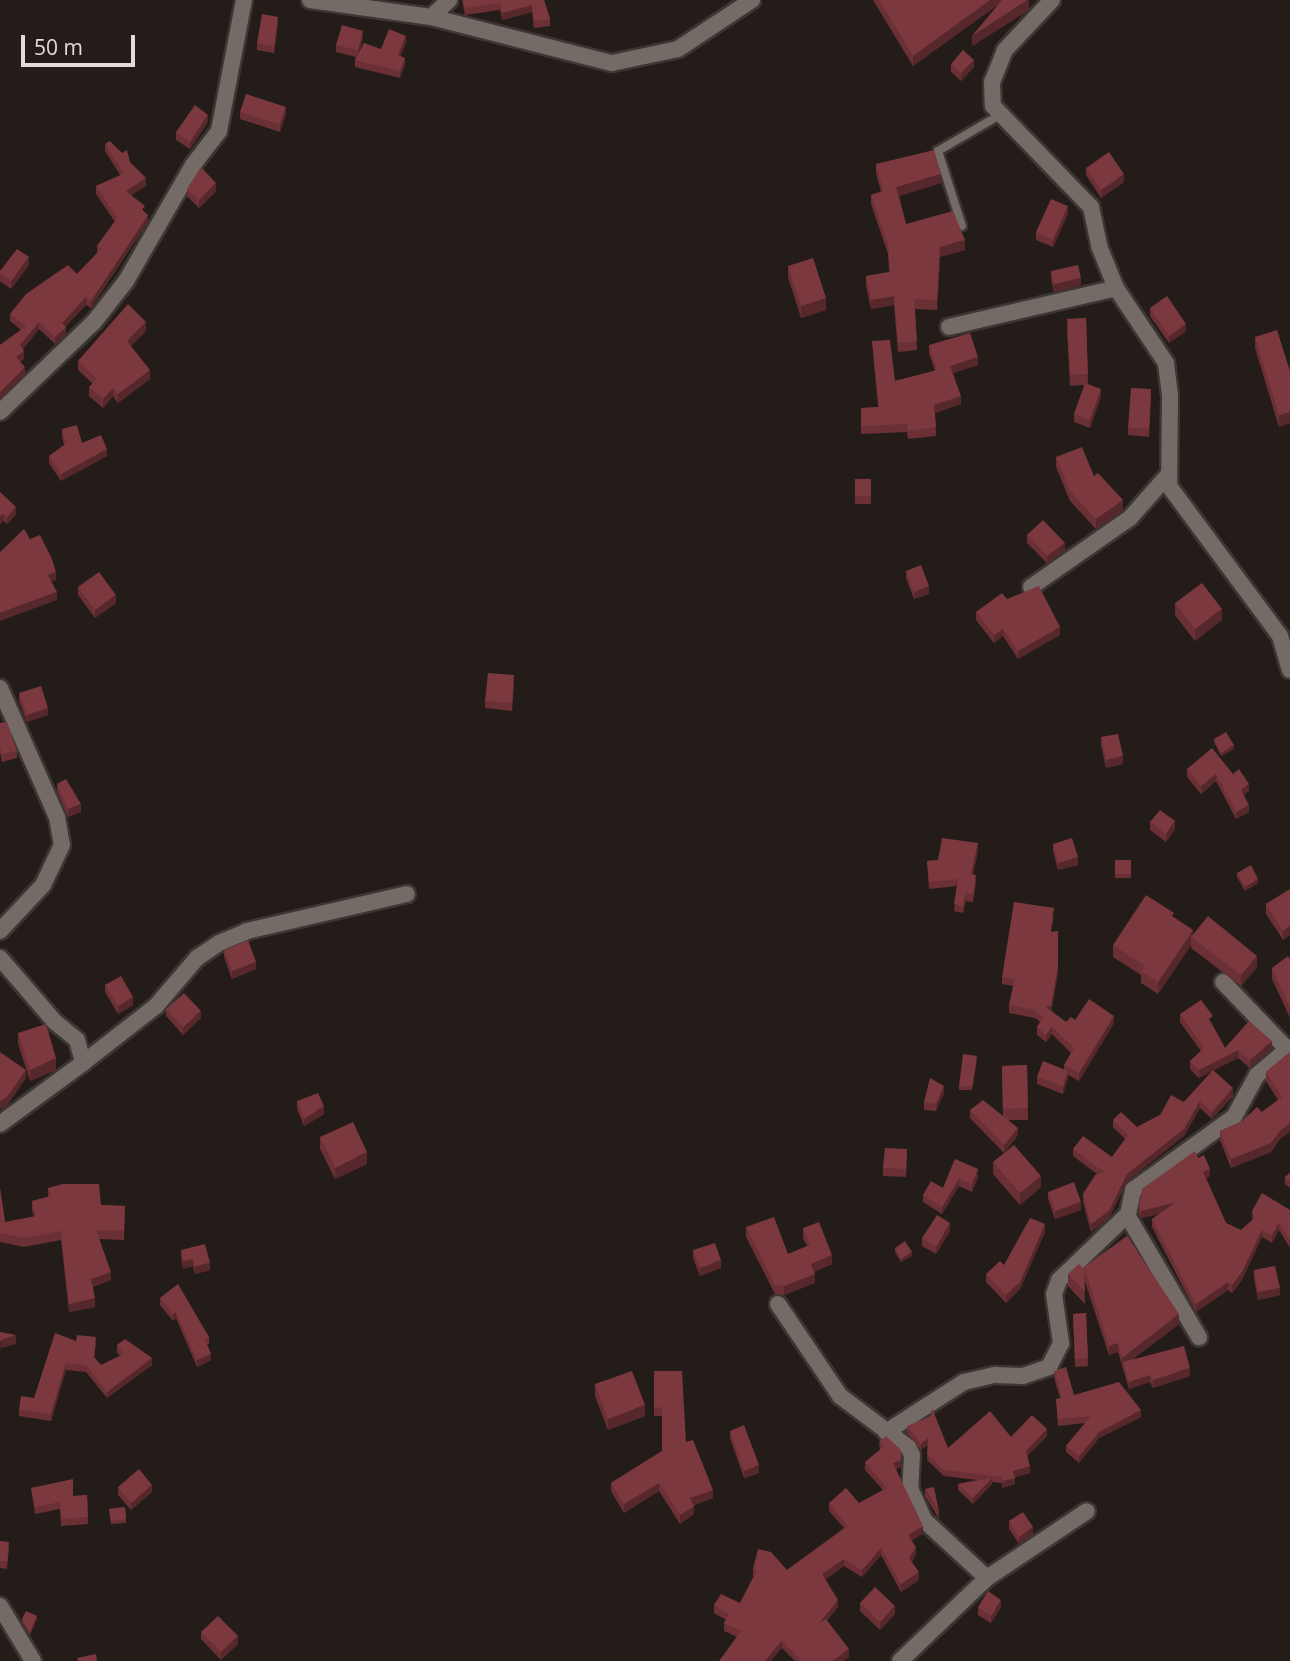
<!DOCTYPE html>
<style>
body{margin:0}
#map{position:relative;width:1290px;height:1661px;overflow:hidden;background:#241c19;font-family:"Open Sans",sans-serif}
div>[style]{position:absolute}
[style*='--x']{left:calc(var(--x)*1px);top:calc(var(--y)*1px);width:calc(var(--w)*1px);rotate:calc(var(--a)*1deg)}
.roads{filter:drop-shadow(2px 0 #3c3634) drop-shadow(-2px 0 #3c3634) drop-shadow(0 2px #3c3634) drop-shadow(0 -2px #3c3634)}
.service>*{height:8px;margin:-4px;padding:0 4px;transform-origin:4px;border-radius:4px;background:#746a66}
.minor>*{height:16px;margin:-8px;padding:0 8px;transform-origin:8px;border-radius:8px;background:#746a66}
.wall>*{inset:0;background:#6a3035}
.shaded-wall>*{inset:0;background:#56272b}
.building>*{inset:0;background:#7b383e}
span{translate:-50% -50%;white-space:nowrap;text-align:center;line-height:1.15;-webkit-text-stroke:7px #241c19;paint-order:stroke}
.scale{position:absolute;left:21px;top:35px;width:114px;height:32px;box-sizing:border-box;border:4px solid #e1dbd9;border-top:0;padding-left:9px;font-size:21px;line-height:24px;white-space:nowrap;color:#e1dbd9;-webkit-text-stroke:5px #241c19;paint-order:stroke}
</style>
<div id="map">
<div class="roads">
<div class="service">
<i style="--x:962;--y:226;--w:79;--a:-107.7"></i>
<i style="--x:938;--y:151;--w:69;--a:-30.3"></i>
</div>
<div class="minor">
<i style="--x:310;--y:0;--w:122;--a:8"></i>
<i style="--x:431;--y:17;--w:187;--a:14.3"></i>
<i style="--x:612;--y:63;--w:67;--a:-12"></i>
<i style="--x:678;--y:49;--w:89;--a:-33.5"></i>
<i style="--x:1052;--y:0;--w:69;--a:133.2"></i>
<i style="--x:1005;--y:50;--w:35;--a:112"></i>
<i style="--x:992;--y:82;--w:24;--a:88"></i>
<i style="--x:993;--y:106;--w:141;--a:45.9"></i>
<i style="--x:1091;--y:207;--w:40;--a:78"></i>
<i style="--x:1099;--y:246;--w:45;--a:68"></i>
<i style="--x:1116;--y:288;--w:90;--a:56.3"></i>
<i style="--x:1166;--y:363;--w:34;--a:83"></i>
<i style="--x:1170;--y:397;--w:89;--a:90.6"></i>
<i style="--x:1169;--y:486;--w:187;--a:53.5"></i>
<i style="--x:1280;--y:636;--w:35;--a:74"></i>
<i style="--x:431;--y:17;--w:25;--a:-43"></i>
<i style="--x:949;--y:327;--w:171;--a:-13.1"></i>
<i style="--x:0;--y:412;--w:130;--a:-43.8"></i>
<i style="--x:94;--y:322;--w:52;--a:-52"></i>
<i style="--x:126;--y:281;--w:134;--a:-60"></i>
<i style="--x:193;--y:165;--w:43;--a:-52.6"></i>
<i style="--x:219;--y:131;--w:133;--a:-79.2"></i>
<i style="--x:1031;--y:587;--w:121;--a:-34.9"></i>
<i style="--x:1130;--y:518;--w:57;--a:-48.5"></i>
<i style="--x:0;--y:688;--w:141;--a:66.2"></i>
<i style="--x:57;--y:817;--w:28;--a:80"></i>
<i style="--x:62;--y:845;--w:44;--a:115.4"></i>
<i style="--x:43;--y:885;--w:63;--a:133.1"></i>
<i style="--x:0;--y:958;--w:84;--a:49.3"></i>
<i style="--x:55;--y:1022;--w:28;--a:39"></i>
<i style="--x:77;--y:1040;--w:24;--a:75"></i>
<i style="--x:83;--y:1063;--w:93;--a:-38"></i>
<i style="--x:156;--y:1006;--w:63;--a:-49.5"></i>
<i style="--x:197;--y:958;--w:27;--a:-34"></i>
<i style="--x:219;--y:943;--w:30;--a:-23"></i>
<i style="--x:247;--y:931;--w:164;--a:-13"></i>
<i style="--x:1223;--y:982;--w:93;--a:46.3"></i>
<i style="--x:0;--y:1124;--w:103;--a:-36.3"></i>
<i style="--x:1127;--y:1215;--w:142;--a:59.5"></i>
<i style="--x:778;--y:1304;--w:111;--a:56"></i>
<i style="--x:840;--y:1396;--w:85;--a:36.9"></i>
<i style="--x:908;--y:1447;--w:9;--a:63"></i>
<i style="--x:912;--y:1455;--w:33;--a:93"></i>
<i style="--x:910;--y:1488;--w:36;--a:66"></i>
<i style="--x:925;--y:1521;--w:84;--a:42.6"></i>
<i style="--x:987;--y:1578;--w:120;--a:136.3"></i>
<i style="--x:886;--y:1432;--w:93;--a:-32.7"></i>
<i style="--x:964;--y:1382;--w:32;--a:-13"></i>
<i style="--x:995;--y:1375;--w:28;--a:2"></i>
<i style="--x:1023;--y:1376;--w:28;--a:-19"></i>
<i style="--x:1049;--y:1367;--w:27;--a:-63"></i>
<i style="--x:1061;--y:1343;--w:49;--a:-98.1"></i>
<i style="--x:1054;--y:1294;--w:15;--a:-70"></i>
<i style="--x:1059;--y:1280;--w:95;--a:-43.7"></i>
<i style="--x:1128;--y:1214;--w:25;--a:-78"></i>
<i style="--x:1133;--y:1190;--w:125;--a:-35.9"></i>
<i style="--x:1234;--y:1117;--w:48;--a:-61.3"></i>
<i style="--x:1257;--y:1075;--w:43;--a:-40.3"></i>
<i style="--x:987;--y:1578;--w:120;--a:-33.8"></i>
<i style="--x:0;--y:1606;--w:64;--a:59"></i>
</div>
</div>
<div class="wall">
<i style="clip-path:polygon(462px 0,544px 0,550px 19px,550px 26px,534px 28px,532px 12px,502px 20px,500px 10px,465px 15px)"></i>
<i style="clip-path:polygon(873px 0,1029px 0,1029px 10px,972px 46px,999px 4px,913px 66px)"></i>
<i style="clip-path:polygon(278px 24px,274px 53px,257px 50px,257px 43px)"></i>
<i style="clip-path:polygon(363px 38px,360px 50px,381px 49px,406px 43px,400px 56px,405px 64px,400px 78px,355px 67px,355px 60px,356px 57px,336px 52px,336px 45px)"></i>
<i style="clip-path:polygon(951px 64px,974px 67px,961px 81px,951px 72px)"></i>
<i style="clip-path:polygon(240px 112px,286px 114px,280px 132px,240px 119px)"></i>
<i style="clip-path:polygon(208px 122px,190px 149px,176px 140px,176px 132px)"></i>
<i style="clip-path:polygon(105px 144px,130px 162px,146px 186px,131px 195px,145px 213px,148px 222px,91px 308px,86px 305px,65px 327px,66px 334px,55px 344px,39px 329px,23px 349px,24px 359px,20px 362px,25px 374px,0 399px,0 345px,21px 330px,10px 321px,10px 314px,77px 274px,97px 253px,97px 246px,115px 222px,96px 194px,96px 186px,120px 175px,105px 151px)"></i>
<i style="clip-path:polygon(876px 164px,941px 183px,899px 196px,906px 224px,965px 250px,940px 257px,937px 310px,915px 309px,917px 350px,898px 352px,894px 305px,871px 309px,866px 286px,866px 276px,889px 272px,888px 254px,871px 204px,871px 195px,881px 192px,876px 173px)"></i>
<i style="clip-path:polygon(1086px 168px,1124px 182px,1101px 198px,1086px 175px)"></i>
<i style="clip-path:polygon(187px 189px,216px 191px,199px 208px,187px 196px)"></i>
<i style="clip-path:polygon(1068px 214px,1053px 247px,1036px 240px,1036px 232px)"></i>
<i style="clip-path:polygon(29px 265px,11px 289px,0 281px,0 271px)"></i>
<i style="clip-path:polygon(788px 266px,826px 310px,801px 318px,788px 277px)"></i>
<i style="clip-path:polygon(1051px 271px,1081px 285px,1054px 292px,1051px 279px)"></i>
<i style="clip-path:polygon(1150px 308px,1186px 331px,1169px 343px,1150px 316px)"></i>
<i style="clip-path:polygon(1086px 318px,1088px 384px,1101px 397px,1090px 428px,1074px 422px,1074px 414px,1085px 385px,1070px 386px,1067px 330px)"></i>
<i style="clip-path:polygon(146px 331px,131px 346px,150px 379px,118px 403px,113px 396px,103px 408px,89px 396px,89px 387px,93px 384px,78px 370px,78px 361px)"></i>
<i style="clip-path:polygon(1255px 337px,1290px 371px,1290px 423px,1279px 427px,1255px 348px)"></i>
<i style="clip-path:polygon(872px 341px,895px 381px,935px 371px,929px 353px,929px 345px,978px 365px,953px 373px,961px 404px,935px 413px,936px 436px,908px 439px,907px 432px,861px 434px,861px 408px,878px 407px)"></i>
<i style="clip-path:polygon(1151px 396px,1149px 437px,1128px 435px,1128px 428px)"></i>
<i style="clip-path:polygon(62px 429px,82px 443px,107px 456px,61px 481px,49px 463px,49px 456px,64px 445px,62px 436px)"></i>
<i style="clip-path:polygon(1056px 457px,1094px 476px,1123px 510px,1096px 529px,1070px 501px,1056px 467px)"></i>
<i style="clip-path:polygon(855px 479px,871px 479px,871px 504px,855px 504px)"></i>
<i style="clip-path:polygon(0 492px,16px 514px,7px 524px,4px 521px)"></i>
<i style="clip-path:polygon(1027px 535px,1065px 550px,1047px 563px,1027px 543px)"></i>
<i style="clip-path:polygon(906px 571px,929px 594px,914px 599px,906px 578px)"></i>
<i style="clip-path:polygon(78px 587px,116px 603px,95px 618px,78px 595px)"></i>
<i style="clip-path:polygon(1007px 599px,1060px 635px,1018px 659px,1003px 636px,994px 643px,976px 620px,976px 612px)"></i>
<i style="clip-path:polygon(1175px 603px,1222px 620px,1195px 641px,1175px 615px)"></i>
<i style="clip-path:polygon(514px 683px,512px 711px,485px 708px,485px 701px)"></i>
<i style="clip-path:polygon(19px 693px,48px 715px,27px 722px,19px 701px)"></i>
<i style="clip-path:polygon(0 723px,17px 751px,17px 758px,2px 762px,0 753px)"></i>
<i style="clip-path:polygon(1101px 737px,1123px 764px,1106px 768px,1101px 745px)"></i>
<i style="clip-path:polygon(1214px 739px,1234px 749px,1221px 756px,1214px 742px)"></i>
<i style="clip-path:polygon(1187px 769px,1233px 774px,1249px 791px,1244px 795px,1249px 812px,1236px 819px,1216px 781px,1201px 794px,1187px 777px)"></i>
<i style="clip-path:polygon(57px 784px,81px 812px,68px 817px,57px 791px)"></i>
<i style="clip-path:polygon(1150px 822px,1175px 829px,1166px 842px,1150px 830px)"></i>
<i style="clip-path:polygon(1053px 844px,1078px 865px,1058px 870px,1053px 851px)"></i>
<i style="clip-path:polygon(978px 851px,973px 874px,976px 882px,973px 902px,966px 901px,963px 913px,954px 911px,957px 886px,929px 889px,927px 861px,938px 860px)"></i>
<i style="clip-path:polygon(1115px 860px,1131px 860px,1131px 878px,1115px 878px)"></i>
<i style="clip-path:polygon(1237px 873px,1258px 883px,1245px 891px,1237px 877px)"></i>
<i style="clip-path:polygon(1290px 889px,1290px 935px,1283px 940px,1266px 914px,1266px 904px)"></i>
<i style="clip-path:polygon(1054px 916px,1051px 932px,1058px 973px,1051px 1011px,1066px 1022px,1075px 1020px,1114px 1023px,1079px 1081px,1068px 1075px,1068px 1078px,1063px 1094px,1037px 1084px,1037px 1077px,1064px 1069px,1064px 1065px,1071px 1053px,1052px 1034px,1046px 1042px,1037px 1035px,1037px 1027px,1040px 1022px,1035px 1018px,1009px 1013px,1009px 1005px,1013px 986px,1002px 984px,1002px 977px)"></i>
<i style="clip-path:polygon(1174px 918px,1193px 935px,1257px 967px,1241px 986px,1191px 948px,1191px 945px,1158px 994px,1141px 983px,1141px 975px,1113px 957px,1113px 945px)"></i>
<i style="clip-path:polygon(224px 950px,256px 969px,232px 979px,224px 957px)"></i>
<i style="clip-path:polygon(1290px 959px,1290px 1018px,1272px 979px,1272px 968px)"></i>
<i style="clip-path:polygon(105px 985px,133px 1005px,118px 1014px,105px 992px)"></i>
<i style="clip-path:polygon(166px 1009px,201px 1018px,183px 1035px,166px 1016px)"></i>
<i style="clip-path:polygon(1180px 1014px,1213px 1023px,1212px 1024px,1225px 1048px,1272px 1048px,1250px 1068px,1238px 1058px,1213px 1070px,1233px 1096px,1212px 1119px,1200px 1108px,1184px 1136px,1127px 1181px,1109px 1218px,1091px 1232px,1083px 1202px,1083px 1194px,1097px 1174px,1073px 1156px,1073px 1149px,1112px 1157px,1125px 1139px,1113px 1127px,1113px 1120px,1137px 1127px,1184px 1102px,1212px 1071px,1199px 1078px,1190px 1069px,1190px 1061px,1201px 1051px,1180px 1022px)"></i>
<i style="clip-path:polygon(18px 1033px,56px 1070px,30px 1081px,18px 1044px)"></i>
<i style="clip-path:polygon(1290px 1052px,1280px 1139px,1271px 1152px,1231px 1168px,1220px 1140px,1220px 1131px,1262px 1112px,1278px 1100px,1266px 1081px,1266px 1072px)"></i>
<i style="clip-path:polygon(977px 1060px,972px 1090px,959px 1090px,959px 1086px)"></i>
<i style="clip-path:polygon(1027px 1065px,1028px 1120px,1009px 1120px,1018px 1135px,1004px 1153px,970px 1118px,970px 1110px,1003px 1116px,1002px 1066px)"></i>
<i style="clip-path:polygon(944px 1093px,936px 1111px,924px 1110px,924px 1102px)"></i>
<i style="clip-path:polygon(297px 1101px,324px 1114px,304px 1126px,297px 1109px)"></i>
<i style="clip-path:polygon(320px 1137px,367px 1164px,335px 1179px,320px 1149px)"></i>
<i style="clip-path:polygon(907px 1149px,906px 1177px,883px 1176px,883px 1168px)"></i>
<i style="clip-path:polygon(1198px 1158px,1210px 1176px,1206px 1178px,1226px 1223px,1241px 1230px,1252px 1220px,1252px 1211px,1290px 1210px,1290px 1248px,1279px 1230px,1272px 1243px,1262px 1237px,1242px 1280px,1232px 1293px,1228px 1290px,1196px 1312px,1152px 1227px,1152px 1219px,1160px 1214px,1141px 1218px,1139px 1214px,1139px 1207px)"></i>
<i style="clip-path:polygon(955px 1159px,978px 1177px,972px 1192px,959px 1186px,942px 1214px,923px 1202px,923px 1195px,943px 1188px)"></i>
<i style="clip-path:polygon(993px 1162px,1041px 1187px,1020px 1205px,993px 1174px)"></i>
<i style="clip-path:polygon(1290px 1173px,1290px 1188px,1285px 1184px,1285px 1177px)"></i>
<i style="clip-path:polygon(0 1188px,5px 1222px,34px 1217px,32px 1210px,32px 1201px,48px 1197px,48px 1188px,101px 1205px,125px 1206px,124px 1240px,99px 1239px,111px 1280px,93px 1287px,95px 1307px,69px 1312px,61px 1240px,24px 1247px,0 1242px)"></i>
<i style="clip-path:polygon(1048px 1192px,1081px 1210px,1055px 1219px,1048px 1199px)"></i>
<i style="clip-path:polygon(746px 1227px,788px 1254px,807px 1246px,803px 1238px,803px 1228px,832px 1264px,814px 1272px,815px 1283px,784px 1295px,775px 1294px,746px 1237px)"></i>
<i style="clip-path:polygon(950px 1231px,936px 1254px,922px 1246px,922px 1238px)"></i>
<i style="clip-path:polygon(1045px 1232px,1020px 1289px,1006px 1303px,986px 1282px,986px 1274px,1004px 1265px)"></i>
<i style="clip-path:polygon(895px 1248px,912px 1256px,901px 1262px,895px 1252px)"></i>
<i style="clip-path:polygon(181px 1250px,210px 1270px,195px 1274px,193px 1266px,183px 1269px,181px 1257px)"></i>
<i style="clip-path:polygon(693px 1250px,721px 1268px,700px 1276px,693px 1258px)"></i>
<i style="clip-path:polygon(1084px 1269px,1179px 1324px,1133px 1359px,1190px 1376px,1153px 1388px,1150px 1382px,1129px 1389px,1118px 1352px,1109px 1355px,1084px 1279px,1085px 1304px,1068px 1286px,1068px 1274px)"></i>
<i style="clip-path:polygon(1254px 1270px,1280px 1295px,1258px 1300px,1254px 1278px)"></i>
<i style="clip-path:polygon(160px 1298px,209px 1337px,209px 1344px,207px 1344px,211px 1360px,197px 1367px,176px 1318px,173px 1321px,160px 1305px)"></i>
<i style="clip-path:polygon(1086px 1313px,1088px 1366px,1075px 1367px,1073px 1314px)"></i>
<i style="clip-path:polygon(76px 1341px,96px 1343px,94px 1358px,101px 1365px,120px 1356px,117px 1352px,117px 1345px,152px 1365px,107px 1398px,86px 1372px,66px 1370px,51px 1421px,19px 1416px,19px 1409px,34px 1398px)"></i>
<i style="clip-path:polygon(654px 1371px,686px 1442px,713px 1498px,694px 1505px,694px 1514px,680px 1524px,659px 1491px,624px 1513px,611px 1491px,611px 1483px,662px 1451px,662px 1416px,654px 1416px)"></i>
<i style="clip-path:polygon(1054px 1371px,1074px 1395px,1141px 1417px,1099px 1438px,1079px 1463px,1066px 1452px,1066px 1446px,1085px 1423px,1058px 1426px,1056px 1399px,1060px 1398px,1054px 1377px)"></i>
<i style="clip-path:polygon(595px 1384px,645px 1416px,608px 1430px,595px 1396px)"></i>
<i style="clip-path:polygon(907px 1426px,948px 1448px,1011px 1437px,1047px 1436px,1027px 1456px,1030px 1473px,1015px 1477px,1015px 1484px,1002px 1488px,1002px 1483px,992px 1482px,992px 1484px,973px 1504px,958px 1490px,958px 1484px,977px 1480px,944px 1476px,927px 1460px,928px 1445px,921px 1450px,907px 1433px)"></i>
<i style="clip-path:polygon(730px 1431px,759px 1473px,744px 1478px,730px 1438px)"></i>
<i style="clip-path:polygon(879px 1442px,901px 1467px,896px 1469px,923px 1534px,911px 1540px,916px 1554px,912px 1562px,919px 1580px,901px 1592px,881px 1555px,862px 1577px,844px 1566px,826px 1579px,838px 1607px,827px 1620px,849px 1657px,843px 1661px,795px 1661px,782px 1648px,737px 1637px,724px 1631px,724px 1623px,726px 1620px,714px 1613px,714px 1605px,740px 1603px,754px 1576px,753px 1576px,753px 1569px,787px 1570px,844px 1528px,829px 1511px,829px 1503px,859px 1503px,883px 1490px,865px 1470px,865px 1462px,880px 1450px)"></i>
<i style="clip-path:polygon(118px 1487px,152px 1492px,131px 1510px,118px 1495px)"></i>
<i style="clip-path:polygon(31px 1488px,73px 1496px,87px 1495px,88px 1524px,61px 1526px,60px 1509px,35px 1514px)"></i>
<i style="clip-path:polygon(925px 1489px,939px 1512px,939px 1519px,925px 1496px)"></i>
<i style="clip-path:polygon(125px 1507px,126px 1523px,111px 1524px,109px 1509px)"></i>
<i style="clip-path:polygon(1009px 1521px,1033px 1535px,1019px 1544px,1009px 1529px)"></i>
<i style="clip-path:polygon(0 1541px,9px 1549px,7px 1569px,0 1568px)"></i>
<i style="clip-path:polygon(860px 1603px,895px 1614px,880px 1630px,860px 1611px)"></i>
<i style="clip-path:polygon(978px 1607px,1001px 1607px,991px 1623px,978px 1615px)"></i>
<i style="clip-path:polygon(22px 1619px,37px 1619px,30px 1635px,22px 1622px)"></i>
<i style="clip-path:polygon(201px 1632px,238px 1644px,221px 1660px,201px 1639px)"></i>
</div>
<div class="shaded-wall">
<i style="clip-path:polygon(990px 0,1004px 0,913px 66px,913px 56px)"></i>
<i style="clip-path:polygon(1027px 0,1029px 0,1029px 10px,972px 46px,972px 36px)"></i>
<i style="clip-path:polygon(532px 5px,532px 12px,502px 20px,502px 13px)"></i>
<i style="clip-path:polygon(278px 17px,278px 24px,274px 53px,274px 46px)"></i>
<i style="clip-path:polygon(363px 31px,363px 38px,358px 58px,358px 50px)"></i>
<i style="clip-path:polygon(406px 36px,406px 43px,398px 62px,398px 55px)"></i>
<i style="clip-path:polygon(405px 58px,405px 64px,400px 78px,400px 71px)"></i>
<i style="clip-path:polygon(974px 60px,974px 67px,961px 81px,961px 73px)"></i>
<i style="clip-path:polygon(286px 107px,286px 114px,280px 132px,280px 124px)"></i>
<i style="clip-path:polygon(208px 115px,208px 122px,190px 149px,190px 142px)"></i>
<i style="clip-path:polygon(941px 174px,941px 183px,896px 197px,896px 187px)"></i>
<i style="clip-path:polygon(1124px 174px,1124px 182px,1101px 198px,1101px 190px)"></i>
<i style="clip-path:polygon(146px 178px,146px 186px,126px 198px,126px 191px)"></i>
<i style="clip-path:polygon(216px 183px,216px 191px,199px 208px,199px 200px)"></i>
<i style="clip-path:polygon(1068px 206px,1068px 214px,1053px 247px,1053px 240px)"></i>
<i style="clip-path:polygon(148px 215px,148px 222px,91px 308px,91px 301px)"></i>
<i style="clip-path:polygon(965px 240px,965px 250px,940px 257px,937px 310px,940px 247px)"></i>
<i style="clip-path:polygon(29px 257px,29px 265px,11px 289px,11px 281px)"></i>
<i style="clip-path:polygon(1081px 278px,1081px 285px,1054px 292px,1054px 284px)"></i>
<i style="clip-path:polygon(894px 296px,894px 305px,871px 309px,871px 300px)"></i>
<i style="clip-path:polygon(86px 297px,86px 305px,62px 330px,62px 323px)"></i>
<i style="clip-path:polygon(826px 298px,826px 310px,801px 318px,801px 306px)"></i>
<i style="clip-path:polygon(39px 322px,39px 329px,20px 353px,20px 345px)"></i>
<i style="clip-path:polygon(146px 322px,146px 331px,127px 350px,127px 341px)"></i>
<i style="clip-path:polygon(1186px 324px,1186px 331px,1169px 343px,1169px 336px)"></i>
<i style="clip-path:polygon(66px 327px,66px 334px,55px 344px,55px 337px)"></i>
<i style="clip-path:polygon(24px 351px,24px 359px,16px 364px,16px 357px)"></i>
<i style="clip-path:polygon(978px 357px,978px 365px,950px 374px,950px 366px)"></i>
<i style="clip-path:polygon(25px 367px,25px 374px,0 399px,0 392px)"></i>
<i style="clip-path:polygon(150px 370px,150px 379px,118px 403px,118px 394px)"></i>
<i style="clip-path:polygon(113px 388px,113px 396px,103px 408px,103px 399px)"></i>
<i style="clip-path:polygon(1101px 389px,1101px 397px,1090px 428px,1090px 420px)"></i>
<i style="clip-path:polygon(961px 396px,961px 404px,934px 413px,934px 405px)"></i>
<i style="clip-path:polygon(1290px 412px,1290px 423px,1279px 427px,1279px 415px)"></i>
<i style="clip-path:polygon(107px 449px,107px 456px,61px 481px,61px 474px)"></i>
<i style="clip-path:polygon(1123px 500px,1123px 510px,1096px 529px,1096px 519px)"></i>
<i style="clip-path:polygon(16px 507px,16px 514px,7px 524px,7px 517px)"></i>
<i style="clip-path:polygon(4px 514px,4px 521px,0 524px,0 516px)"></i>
<i style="clip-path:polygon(1065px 543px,1065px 550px,1047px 563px,1047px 556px)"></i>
<i style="clip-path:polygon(56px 572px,56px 580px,48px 583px,48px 575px)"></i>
<i style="clip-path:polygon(929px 586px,929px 594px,914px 599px,914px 592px)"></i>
<i style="clip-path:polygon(57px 592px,57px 600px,0 621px,0 613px)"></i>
<i style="clip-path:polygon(116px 595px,116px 603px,95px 618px,95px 610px)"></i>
<i style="clip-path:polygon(1222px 609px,1222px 620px,1195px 641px,1195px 629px)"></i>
<i style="clip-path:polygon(1060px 627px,1060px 635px,1018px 659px,1018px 651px)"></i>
<i style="clip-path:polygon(1003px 629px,1003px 636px,994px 643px,994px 635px)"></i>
<i style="clip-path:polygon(48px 708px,48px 715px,27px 722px,27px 715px)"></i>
<i style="clip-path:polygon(1234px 745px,1234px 749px,1221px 756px,1221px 753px)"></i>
<i style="clip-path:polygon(1123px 756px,1123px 764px,1106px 768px,1106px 760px)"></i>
<i style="clip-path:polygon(1216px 774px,1216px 781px,1201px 794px,1201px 786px)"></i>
<i style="clip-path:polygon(1249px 784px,1249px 791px,1241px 797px,1241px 790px)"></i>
<i style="clip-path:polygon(81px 804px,81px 812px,68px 817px,68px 809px)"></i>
<i style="clip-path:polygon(1249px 805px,1249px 812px,1236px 819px,1236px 812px)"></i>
<i style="clip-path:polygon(1175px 821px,1175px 829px,1166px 842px,1166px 834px)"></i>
<i style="clip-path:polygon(978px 843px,978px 851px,971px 881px,971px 874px)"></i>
<i style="clip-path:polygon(1078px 857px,1078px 865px,1058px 870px,1058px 863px)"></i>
<i style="clip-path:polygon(1258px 879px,1258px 883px,1245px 891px,1245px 887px)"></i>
<i style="clip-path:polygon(966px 893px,966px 901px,963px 913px,963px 906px)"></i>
<i style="clip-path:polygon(1290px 926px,1290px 935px,1283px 940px,1283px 931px)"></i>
<i style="clip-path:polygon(1193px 930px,1193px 939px,1191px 937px,1191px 945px,1158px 994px,1158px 982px)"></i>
<i style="clip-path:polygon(1257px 956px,1257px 967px,1241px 986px,1241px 975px)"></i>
<i style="clip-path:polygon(256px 962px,256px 969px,232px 979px,232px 971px)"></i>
<i style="clip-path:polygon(1058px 966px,1058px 973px,1051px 1014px,1046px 1007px)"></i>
<i style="clip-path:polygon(133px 997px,133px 1005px,118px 1014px,118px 1006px)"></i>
<i style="clip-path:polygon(201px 1011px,201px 1018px,183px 1035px,183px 1027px)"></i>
<i style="clip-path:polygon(1114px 1016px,1114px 1023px,1079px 1081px,1079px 1073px)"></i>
<i style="clip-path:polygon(1052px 1027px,1052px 1034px,1046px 1042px,1046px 1035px)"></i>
<i style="clip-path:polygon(1272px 1041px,1272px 1048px,1250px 1068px,1250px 1060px)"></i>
<i style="clip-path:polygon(1238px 1050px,1238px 1058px,1199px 1078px,1199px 1070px)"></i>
<i style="clip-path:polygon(56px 1058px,56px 1070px,30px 1081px,30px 1070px)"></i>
<i style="clip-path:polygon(26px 1070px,26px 1078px,7px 1106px,0 1109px,0 1101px)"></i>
<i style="clip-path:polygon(1068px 1071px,1068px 1078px,1063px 1094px,1063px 1086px)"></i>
<i style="clip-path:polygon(944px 1086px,944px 1093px,936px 1111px,936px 1104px)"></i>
<i style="clip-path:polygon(1233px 1088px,1233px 1096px,1212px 1119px,1212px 1112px)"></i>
<i style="clip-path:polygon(1200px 1101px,1200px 1108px,1184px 1136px,1127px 1181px,1109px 1218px,1091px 1232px,1091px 1224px,1127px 1174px)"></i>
<i style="clip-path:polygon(324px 1106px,324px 1114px,304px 1126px,304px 1119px)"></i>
<i style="clip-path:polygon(1290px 1123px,1290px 1132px,1280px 1139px,1271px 1152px,1231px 1168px,1231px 1159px,1280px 1131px)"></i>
<i style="clip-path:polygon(1018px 1128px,1018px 1135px,1004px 1153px,1004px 1145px)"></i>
<i style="clip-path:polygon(367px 1152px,367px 1164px,335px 1179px,335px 1168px)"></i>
<i style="clip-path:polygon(978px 1169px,978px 1177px,972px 1192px,972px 1184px)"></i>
<i style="clip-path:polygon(1210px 1169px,1210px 1176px,1203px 1179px,1203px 1172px)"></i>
<i style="clip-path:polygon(1041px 1176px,1041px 1187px,1020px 1205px,1020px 1193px)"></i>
<i style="clip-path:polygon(959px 1179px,959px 1186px,942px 1214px,942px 1207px)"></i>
<i style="clip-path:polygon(1081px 1202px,1081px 1210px,1055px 1219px,1055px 1211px)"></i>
<i style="clip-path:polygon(1176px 1202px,1176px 1209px,1141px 1218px,1141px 1211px)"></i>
<i style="clip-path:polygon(950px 1223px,950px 1231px,936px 1254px,936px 1247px)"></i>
<i style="clip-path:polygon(1279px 1223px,1279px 1230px,1272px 1243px,1272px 1235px)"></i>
<i style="clip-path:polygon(1045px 1224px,1045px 1232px,1020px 1289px,1006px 1303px,1006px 1295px)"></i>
<i style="clip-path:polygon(1262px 1230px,1262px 1237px,1242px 1280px,1232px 1293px,1232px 1285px)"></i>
<i style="clip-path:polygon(912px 1252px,912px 1256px,901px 1262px,901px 1259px)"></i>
<i style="clip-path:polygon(832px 1255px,832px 1264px,811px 1273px,811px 1264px)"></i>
<i style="clip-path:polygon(193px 1259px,193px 1266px,183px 1269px,183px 1261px)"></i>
<i style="clip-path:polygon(721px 1260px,721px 1268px,700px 1276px,700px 1268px)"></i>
<i style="clip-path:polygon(210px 1263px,210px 1270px,195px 1274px,195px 1266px)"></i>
<i style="clip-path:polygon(111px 1272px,111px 1280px,91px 1287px,91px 1279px)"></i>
<i style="clip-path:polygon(815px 1274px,815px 1283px,784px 1295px,784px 1286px)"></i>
<i style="clip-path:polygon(1228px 1282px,1228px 1290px,1196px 1312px,1196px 1304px)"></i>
<i style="clip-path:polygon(1280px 1288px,1280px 1295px,1258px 1300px,1258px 1292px)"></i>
<i style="clip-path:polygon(95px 1298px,95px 1307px,69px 1312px,69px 1304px)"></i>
<i style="clip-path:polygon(176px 1312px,176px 1318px,173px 1321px,173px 1314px)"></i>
<i style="clip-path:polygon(1179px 1314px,1179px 1324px,1124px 1366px,1123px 1362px,1122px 1367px,1122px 1358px)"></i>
<i style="clip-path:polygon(16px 1335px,16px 1344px,1px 1348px,0 1352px,1px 1340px)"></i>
<i style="clip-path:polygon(1118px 1343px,1118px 1352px,1109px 1355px,1109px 1346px)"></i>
<i style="clip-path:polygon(211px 1354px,211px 1360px,197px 1367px,197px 1360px)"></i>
<i style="clip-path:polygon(152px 1358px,152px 1365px,107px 1398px,107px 1392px)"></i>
<i style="clip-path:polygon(66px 1363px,66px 1370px,51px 1421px,51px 1414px)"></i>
<i style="clip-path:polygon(1190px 1368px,1190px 1376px,1153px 1388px,1153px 1380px)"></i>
<i style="clip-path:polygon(1150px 1375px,1150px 1382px,1129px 1389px,1129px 1382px)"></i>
<i style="clip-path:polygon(645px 1405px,645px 1416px,608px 1430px,608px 1419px)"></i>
<i style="clip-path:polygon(1141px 1410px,1141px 1417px,1099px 1438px,1079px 1463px,1079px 1456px,1099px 1432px)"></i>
<i style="clip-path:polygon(1047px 1429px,1047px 1436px,1026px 1457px,1026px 1451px)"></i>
<i style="clip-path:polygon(928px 1438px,928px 1445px,921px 1450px,921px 1444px)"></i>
<i style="clip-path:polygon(901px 1450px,901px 1467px,893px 1470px,893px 1463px)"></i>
<i style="clip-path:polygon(759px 1465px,759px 1473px,744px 1478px,744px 1471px)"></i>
<i style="clip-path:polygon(1030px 1466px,1030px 1473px,1013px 1478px,1013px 1471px)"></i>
<i style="clip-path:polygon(992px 1478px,992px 1484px,973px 1504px,973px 1498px)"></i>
<i style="clip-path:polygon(1015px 1478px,1015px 1484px,1002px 1488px,1002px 1481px)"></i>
<i style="clip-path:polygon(659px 1483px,659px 1491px,624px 1513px,624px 1504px)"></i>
<i style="clip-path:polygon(152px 1485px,152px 1492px,131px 1510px,131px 1503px)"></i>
<i style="clip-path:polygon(713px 1490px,713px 1498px,690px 1507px,690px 1498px)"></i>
<i style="clip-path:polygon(694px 1506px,694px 1514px,680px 1524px,680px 1515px)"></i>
<i style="clip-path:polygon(923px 1526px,923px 1534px,908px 1543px,908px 1535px)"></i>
<i style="clip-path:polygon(1033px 1527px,1033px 1535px,1019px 1544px,1019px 1537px)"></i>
<i style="clip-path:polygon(916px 1547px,916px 1554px,909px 1566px,909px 1558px)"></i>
<i style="clip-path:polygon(881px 1548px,881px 1555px,862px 1577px,862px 1570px)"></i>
<i style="clip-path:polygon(844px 1559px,844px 1566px,822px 1582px,822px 1574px)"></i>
<i style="clip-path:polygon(919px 1572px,919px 1580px,901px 1592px,901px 1584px)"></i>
<i style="clip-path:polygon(838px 1600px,838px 1607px,819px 1630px,819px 1623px)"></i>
<i style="clip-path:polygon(1001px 1600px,1001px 1607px,991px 1623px,991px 1616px)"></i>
<i style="clip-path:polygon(895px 1606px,895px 1614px,880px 1630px,880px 1622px)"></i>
<i style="clip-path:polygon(37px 1616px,37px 1619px,30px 1635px,30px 1632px)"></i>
<i style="clip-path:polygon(238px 1636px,238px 1644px,221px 1660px,221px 1652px)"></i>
<i style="clip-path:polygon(782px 1641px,782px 1648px,771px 1661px,765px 1661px)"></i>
<i style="clip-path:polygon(849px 1649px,849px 1657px,843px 1661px,832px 1661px)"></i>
</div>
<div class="building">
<i style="clip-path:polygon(463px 0,544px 0,550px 19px,534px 21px,532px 5px,502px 13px,500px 3px,465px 8px)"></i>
<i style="clip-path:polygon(879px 0,990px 0,913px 56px)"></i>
<i style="clip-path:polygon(1002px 0,1027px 0,972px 36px)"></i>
<i style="clip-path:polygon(262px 14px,278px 17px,274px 46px,257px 43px)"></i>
<i style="clip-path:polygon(342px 25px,363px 31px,358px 50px,336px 45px)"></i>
<i style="clip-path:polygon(389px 29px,406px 36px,398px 55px,405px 58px,400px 71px,355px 60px,364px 43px,381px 49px)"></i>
<i style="clip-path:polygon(963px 50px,974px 60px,961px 73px,951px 64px)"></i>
<i style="clip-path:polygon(246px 94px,286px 107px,280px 124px,240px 112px)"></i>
<i style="clip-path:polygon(195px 105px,208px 115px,190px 142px,176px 132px)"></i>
<i style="clip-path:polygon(110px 141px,122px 153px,127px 150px,130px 162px,146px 178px,126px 191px,145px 206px,142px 210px,148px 215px,91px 301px,86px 297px,62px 323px,66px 327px,55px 337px,39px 322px,20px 345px,24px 351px,16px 357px,25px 367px,0 392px,0 345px,26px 326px,10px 314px,26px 294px,68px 265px,77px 274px,101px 249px,97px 246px,117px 218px,96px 186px,124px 174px,105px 144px)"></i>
<i style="clip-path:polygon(934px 150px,941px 174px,896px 187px,906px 224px,953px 211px,965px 240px,940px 247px,937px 300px,914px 299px,917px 341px,898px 343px,894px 296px,871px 300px,866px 276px,890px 272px,888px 245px,871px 195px,883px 191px,876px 164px)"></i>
<i style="clip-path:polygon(1109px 152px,1124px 174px,1101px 190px,1086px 168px)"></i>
<i style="clip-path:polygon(201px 167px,216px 183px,199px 200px,187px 189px)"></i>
<i style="clip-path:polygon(1051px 199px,1068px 206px,1053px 240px,1036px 232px)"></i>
<i style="clip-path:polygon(17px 249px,29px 257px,11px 281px,0 273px,0 271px)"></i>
<i style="clip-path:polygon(813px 258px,826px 298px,801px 306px,788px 266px)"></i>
<i style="clip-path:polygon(1078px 265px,1081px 278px,1054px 284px,1051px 271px)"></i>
<i style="clip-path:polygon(1167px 296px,1186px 324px,1169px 336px,1150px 308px)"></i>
<i style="clip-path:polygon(128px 304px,146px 322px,127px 341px,150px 370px,118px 394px,113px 388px,103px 399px,89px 387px,97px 379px,78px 361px)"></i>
<i style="clip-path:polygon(1086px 318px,1088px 374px,1070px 374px,1067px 319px)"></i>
<i style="clip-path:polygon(1277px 330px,1290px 371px,1290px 412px,1279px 415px,1255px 337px)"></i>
<i style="clip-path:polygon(970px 333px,978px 357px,950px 366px,961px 396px,934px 405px,936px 427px,908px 431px,907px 424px,861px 426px,861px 408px,879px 407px,872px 341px,890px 340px,895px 381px,937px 370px,929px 345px)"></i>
<i style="clip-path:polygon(1085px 383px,1101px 389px,1090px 420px,1074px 414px)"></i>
<i style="clip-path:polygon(1131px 388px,1151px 389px,1149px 429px,1128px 428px)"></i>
<i style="clip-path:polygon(77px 425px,82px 443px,101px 435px,107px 449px,61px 474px,49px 456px,66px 444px,62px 429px)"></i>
<i style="clip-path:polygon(1082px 447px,1094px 476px,1098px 473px,1123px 500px,1096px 519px,1070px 491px,1056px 457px)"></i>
<i style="clip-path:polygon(855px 479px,871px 479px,871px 496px,855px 496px)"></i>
<i style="clip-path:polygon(0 492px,16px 507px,7px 517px,4px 514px,0 516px)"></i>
<i style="clip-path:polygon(1043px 520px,1065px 543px,1047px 556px,1027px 535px)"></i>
<i style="clip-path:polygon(24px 529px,30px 539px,40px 535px,52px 559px,56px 572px,48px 575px,57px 592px,0 613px,0 552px)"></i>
<i style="clip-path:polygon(921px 565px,929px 586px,914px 592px,906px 571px)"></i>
<i style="clip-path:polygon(99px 572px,116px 595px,95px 610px,78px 587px)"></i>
<i style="clip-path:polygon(1202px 583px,1222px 609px,1195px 629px,1175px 603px)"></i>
<i style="clip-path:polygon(1039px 586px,1060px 627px,1018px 651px,1003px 629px,994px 635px,976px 612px,1002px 593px,1007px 599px)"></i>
<i style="clip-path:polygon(488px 673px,514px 675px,512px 703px,485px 701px)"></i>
<i style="clip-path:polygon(41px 686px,48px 708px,27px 715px,19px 693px)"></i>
<i style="clip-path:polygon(7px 722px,17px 751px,2px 754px,0 746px,0 723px)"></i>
<i style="clip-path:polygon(1226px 732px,1234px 745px,1221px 753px,1214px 739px)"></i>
<i style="clip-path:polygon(1118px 734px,1123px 756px,1106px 760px,1101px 737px)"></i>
<i style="clip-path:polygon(1212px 748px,1233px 774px,1239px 769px,1249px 784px,1241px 790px,1249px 805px,1236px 812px,1216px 774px,1201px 786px,1187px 769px)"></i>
<i style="clip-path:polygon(66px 779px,81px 804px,68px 809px,57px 784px)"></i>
<i style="clip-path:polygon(1160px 810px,1175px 821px,1166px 834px,1150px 822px)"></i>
<i style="clip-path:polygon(942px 838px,978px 843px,971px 874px,976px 875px,973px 894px,966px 893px,963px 906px,954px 904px,958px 879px,929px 882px,927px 861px,938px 860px)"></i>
<i style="clip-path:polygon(1072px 838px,1078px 857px,1058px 863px,1053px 844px)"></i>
<i style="clip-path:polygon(1115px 860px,1131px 860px,1131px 874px,1115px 874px)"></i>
<i style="clip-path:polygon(1251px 865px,1258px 879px,1245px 887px,1237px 873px)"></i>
<i style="clip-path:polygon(1290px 889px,1290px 926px,1283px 931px,1266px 904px)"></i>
<i style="clip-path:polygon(1146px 895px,1174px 913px,1172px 916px,1193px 930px,1158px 982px,1141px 971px,1145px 966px,1113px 945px)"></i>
<i style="clip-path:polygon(1014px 902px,1054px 908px,1050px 932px,1058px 931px,1058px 966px,1051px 1006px,1046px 1007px,1066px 1022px,1071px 1017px,1075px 1020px,1089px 999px,1114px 1016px,1079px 1073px,1064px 1065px,1074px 1048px,1052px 1027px,1046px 1035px,1037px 1027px,1043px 1018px,1035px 1010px,1009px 1005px,1015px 979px,1002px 977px)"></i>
<i style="clip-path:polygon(1208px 916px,1257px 956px,1241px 975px,1191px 937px)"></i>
<i style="clip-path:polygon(248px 940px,256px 962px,232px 971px,224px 950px)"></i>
<i style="clip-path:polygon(1288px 956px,1290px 959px,1290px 1008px,1272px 968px)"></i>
<i style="clip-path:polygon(121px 976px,133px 997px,118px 1006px,105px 985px)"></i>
<i style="clip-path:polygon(184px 993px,201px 1011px,183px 1027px,166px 1009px)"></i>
<i style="clip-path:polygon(1201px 1000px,1213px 1016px,1209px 1019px,1225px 1048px,1249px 1021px,1272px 1041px,1250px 1060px,1238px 1050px,1199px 1070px,1190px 1061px,1204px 1048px,1180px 1014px)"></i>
<i style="clip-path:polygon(46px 1024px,56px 1058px,30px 1070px,18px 1033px)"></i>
<i style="clip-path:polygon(0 1052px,26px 1070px,7px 1097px,0 1101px)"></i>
<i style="clip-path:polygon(1290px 1052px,1290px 1123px,1280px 1131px,1271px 1143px,1231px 1159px,1220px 1131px,1241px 1122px,1257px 1107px,1262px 1112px,1282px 1097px,1266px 1072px)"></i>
<i style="clip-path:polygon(963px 1054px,977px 1056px,972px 1086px,959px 1086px)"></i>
<i style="clip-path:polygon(1043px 1061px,1068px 1071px,1063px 1086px,1037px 1077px)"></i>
<i style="clip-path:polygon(1027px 1065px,1028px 1108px,1003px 1109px,1002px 1066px)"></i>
<i style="clip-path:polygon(1213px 1070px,1233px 1088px,1212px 1112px,1200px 1101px,1184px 1129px,1127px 1174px,1109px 1211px,1091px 1224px,1083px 1194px,1095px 1175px,1104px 1172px,1073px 1149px,1083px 1136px,1112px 1157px,1128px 1135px,1113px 1120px,1121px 1112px,1137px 1127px,1160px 1115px,1171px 1095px,1184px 1102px)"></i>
<i style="clip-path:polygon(930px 1078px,944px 1086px,936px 1104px,924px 1102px)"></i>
<i style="clip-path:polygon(318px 1093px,324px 1106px,304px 1119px,297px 1101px)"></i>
<i style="clip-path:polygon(983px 1100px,1018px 1128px,1004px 1145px,970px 1110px)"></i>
<i style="clip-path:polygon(353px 1122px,367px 1152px,335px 1168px,320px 1137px)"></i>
<i style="clip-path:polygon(1014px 1145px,1041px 1176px,1020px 1193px,993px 1162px)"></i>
<i style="clip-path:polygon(885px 1148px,907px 1149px,906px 1169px,883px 1168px)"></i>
<i style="clip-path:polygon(1195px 1151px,1198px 1158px,1204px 1155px,1210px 1169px,1203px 1172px,1226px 1223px,1241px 1230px,1255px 1218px,1252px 1211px,1262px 1193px,1290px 1210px,1290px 1240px,1279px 1223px,1272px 1235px,1262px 1230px,1242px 1272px,1232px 1285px,1228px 1282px,1196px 1304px,1152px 1219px,1176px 1202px,1141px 1211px,1139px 1207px,1142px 1189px)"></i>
<i style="clip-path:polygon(955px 1159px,978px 1169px,972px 1184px,959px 1179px,942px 1207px,923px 1195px,931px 1181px,943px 1188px)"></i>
<i style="clip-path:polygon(1290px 1173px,1290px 1181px,1285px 1177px)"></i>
<i style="clip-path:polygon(1074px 1182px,1081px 1202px,1055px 1211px,1048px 1192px)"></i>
<i style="clip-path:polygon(63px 1184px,99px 1184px,101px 1205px,125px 1206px,124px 1231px,96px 1230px,111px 1272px,91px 1279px,95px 1298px,69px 1304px,61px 1231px,24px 1238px,0 1233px,0 1188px,5px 1222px,36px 1216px,32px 1201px,51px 1196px,48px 1188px)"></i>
<i style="clip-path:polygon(937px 1215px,950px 1223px,936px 1247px,922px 1238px)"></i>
<i style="clip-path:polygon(774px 1217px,788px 1254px,810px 1245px,803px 1228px,819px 1222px,832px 1255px,811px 1264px,815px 1274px,784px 1286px,775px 1285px,746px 1227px)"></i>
<i style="clip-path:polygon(1030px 1218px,1045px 1224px,1020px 1282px,1006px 1295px,986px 1274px,1000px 1261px,1004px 1265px)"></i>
<i style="clip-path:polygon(1127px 1236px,1179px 1314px,1122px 1358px,1118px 1343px,1109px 1346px,1084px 1267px)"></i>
<i style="clip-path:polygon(905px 1241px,912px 1252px,901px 1259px,895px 1248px)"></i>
<i style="clip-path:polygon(715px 1243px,721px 1260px,700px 1268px,693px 1250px)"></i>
<i style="clip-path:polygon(205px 1244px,210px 1263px,195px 1266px,193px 1259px,183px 1261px,181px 1250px)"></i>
<i style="clip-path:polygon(1079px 1264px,1084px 1269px,1085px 1292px,1068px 1274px)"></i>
<i style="clip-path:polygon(1275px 1266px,1280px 1288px,1258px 1292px,1254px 1270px)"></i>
<i style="clip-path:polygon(178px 1284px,209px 1337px,205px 1339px,211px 1354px,197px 1360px,176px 1312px,173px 1314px,160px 1298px)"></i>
<i style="clip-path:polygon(1086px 1313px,1088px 1358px,1075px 1359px,1073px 1314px)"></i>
<i style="clip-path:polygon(0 1332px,16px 1335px,1px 1340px,0 1343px)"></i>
<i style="clip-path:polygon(55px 1333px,76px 1341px,77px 1335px,96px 1337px,94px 1357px,101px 1365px,124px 1354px,117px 1345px,125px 1339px,152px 1358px,107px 1392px,86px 1365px,66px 1363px,51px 1414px,19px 1409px,21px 1396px,34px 1398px)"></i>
<i style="clip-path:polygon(1184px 1346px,1190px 1368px,1153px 1380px,1150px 1375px,1129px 1382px,1123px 1362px)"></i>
<i style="clip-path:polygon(1066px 1367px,1074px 1395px,1119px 1382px,1141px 1410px,1099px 1432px,1079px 1456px,1066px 1446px,1091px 1416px,1058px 1419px,1056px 1399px,1062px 1398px,1054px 1371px)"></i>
<i style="clip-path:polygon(632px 1371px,645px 1405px,608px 1419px,595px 1384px)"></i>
<i style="clip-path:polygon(654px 1371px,682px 1371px,686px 1442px,693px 1440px,713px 1490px,690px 1498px,694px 1506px,680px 1515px,659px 1483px,624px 1504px,611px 1483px,662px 1451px,662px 1407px,654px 1408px)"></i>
<i style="clip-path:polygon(932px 1408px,948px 1448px,990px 1411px,1011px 1437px,1032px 1415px,1047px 1429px,1026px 1451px,1030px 1466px,1013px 1471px,1015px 1478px,1002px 1481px,1002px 1477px,944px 1470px,927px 1454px,928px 1438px,921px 1444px,907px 1426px,931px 1416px)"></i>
<i style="clip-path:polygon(744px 1425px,759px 1465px,744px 1471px,730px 1431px)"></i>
<i style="clip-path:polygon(886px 1436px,901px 1450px,901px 1460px,893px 1463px,923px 1526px,908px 1535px,916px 1547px,909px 1558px,919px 1572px,901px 1584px,881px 1548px,862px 1570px,844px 1559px,822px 1574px,838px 1600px,819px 1623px,826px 1619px,849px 1649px,832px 1661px,801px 1661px,801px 1660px,782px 1641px,765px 1661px,719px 1661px,741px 1631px,724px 1623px,729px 1614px,714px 1605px,721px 1594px,740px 1603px,757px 1570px,753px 1569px,758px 1549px,771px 1552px,787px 1570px,848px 1526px,829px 1503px,846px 1488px,859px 1503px,887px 1488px,865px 1462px,883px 1447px,879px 1442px)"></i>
<i style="clip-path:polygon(139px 1469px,152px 1485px,131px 1503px,118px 1487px)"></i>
<i style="clip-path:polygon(992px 1478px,973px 1498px,958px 1484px)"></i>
<i style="clip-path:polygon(73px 1479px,73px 1496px,87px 1495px,88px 1517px,61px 1519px,60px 1502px,35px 1507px,31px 1488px)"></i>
<i style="clip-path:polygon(934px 1487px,939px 1512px,925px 1489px)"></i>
<i style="clip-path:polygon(125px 1507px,126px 1519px,111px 1521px,109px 1509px)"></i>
<i style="clip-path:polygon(1023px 1512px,1033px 1527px,1019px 1537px,1009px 1521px)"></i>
<i style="clip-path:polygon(0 1541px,9px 1542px,7px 1561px,0 1561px)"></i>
<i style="clip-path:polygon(875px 1587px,895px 1606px,880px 1622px,860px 1603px)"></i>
<i style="clip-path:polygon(988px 1591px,1001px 1600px,991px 1616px,978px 1607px)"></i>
<i style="clip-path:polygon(26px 1611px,37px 1616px,30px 1632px,22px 1619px)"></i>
<i style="clip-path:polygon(218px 1616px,238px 1636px,221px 1652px,201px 1632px)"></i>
<i style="clip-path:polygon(96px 1654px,97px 1661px,78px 1661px,77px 1658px)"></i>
</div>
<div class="scale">50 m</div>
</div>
